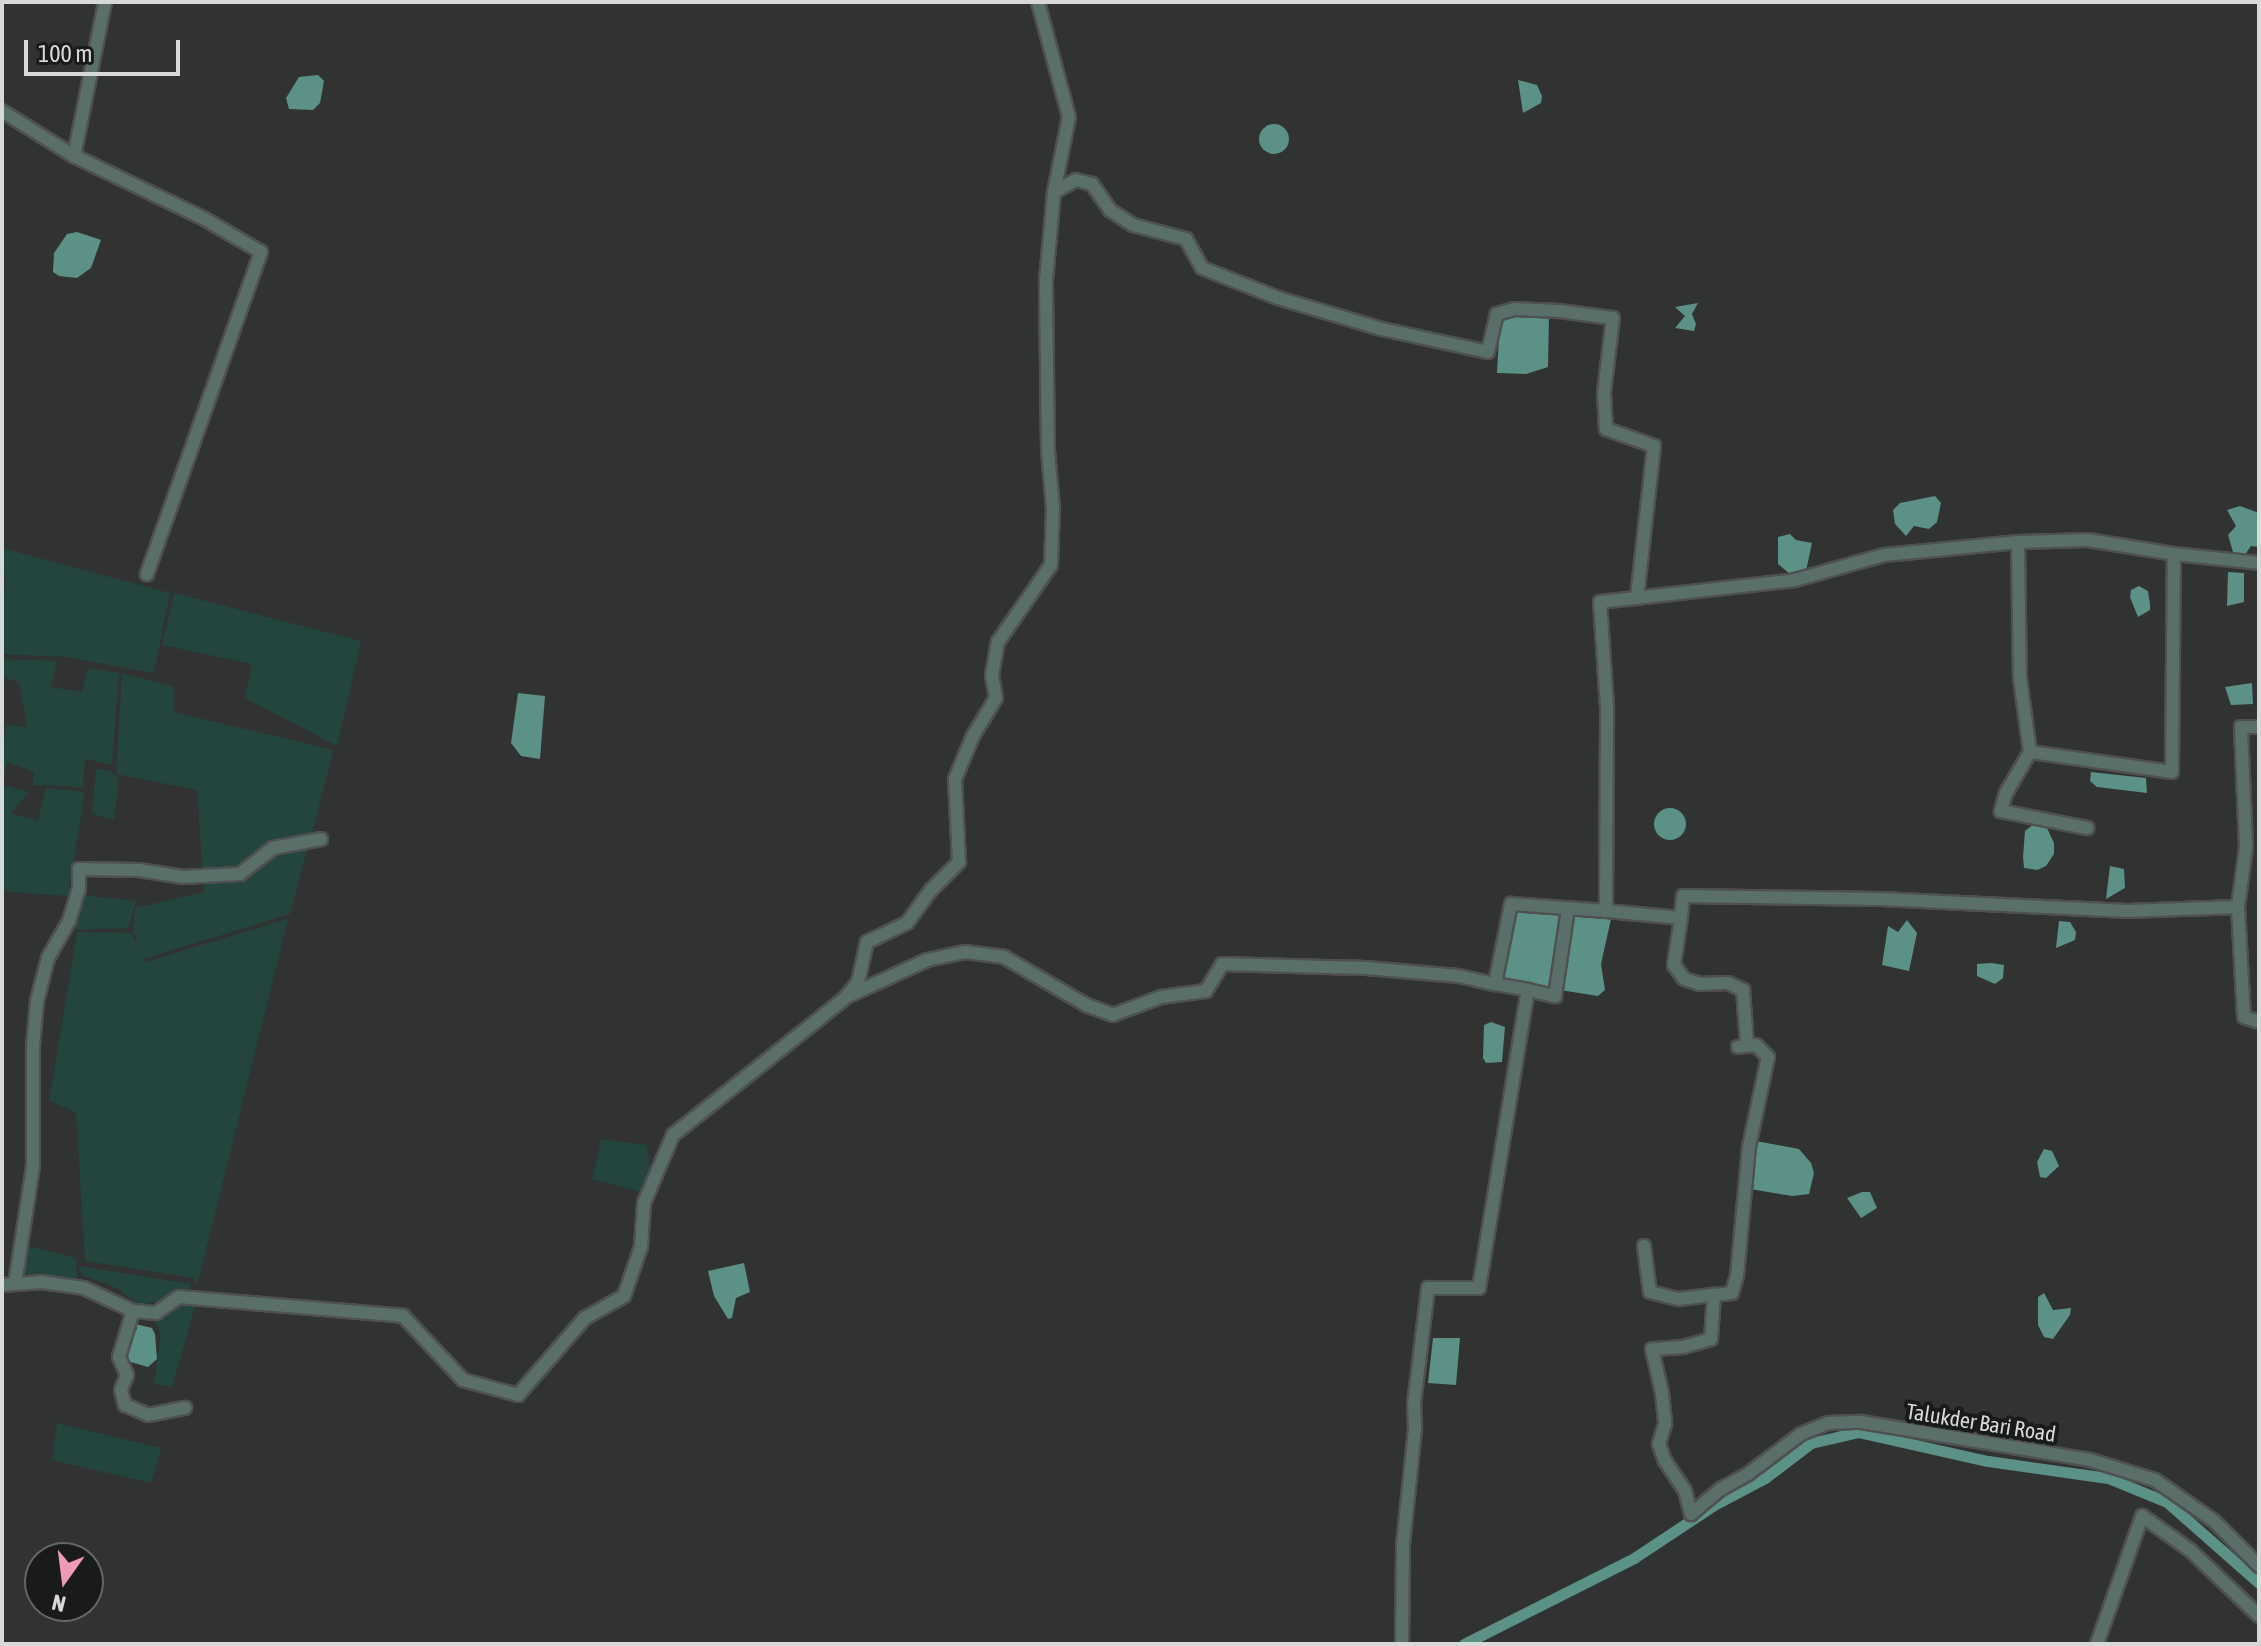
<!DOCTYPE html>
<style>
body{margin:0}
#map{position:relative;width:2261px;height:1646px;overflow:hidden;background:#303332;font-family:"Asap Condensed",sans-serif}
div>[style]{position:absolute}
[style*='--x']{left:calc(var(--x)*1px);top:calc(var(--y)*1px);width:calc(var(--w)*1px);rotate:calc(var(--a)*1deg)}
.green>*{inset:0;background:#24443e}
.water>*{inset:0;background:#5b9186}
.round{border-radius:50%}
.canal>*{height:11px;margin:-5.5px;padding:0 5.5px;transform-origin:5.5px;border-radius:5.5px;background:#5b9186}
.roads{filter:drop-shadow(2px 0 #4e5150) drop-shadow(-2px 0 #4e5150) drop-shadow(0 2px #4e5150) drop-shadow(0 -2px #4e5150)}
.street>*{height:12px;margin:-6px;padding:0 6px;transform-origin:6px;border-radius:6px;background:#5a6f6a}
span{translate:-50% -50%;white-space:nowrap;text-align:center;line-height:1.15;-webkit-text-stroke:8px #191a1a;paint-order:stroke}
.street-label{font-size:22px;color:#d7d9d8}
.frame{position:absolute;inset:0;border:4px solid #d7d9d8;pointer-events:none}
.north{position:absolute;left:24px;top:1542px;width:80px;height:80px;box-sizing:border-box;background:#191a1a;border:2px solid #656666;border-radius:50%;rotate:194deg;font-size:22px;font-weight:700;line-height:32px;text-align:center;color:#d7d9d8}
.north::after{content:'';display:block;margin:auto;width:28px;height:36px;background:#f09ab5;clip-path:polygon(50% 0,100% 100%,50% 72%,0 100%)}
.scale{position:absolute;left:24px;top:40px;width:156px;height:36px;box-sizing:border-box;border:4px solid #d7d9d8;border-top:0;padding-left:10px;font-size:24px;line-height:28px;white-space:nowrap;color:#d7d9d8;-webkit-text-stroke:6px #191a1a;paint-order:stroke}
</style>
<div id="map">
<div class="green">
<i style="clip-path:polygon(2px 548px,170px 593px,154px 673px,66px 657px,2px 654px,5px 574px,2px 573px)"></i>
<i style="clip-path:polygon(174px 593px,361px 641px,337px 746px,245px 698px,252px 664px,162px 645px)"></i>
<i style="clip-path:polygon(2px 659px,57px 661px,51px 687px,82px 692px,88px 668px,119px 673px,112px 765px,85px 759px,83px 787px,33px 785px,34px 772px,8px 763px,2px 780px,2px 745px,7px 724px,27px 728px,19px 682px,2px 677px)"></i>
<i style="clip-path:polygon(122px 673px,174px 687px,173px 712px,334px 750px,290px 914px,143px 959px,145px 962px,288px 919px,197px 1286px,194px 1278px,85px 1261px,76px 1113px,49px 1100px,77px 932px,131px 933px,139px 948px,133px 931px,135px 908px,204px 892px,197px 790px,116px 774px)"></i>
<i style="clip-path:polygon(96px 769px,110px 771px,119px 779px,114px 820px,92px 814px)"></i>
<i style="clip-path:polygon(2px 784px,29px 792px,11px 813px,38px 821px,46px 788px,85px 792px,68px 896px,2px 891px)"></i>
<i style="clip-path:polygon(81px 895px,136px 901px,128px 928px,69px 930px)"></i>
<i style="clip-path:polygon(601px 1139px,647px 1145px,650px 1169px,640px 1192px,592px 1179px)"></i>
<i style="clip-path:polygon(24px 1245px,76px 1258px,77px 1277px,66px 1282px,18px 1280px)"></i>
<i style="clip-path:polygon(79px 1266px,190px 1284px,191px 1295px,139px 1305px,119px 1289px,82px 1275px)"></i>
<i style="clip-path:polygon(196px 1303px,172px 1387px,154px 1384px,161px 1335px,154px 1319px,179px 1304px)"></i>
<i style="clip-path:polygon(57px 1423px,161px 1448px,151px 1483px,52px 1460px)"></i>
</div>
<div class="water">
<i style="clip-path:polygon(318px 75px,324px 81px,320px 103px,313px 110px,289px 109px,286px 98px,299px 77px)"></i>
<i style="clip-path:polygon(1518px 80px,1537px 85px,1542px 96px,1541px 103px,1523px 113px)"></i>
<i class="round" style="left:1259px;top:124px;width:30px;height:30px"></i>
<i style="clip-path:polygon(77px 232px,101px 240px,91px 268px,77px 278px,59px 276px,53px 272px,54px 253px,67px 234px)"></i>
<i style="clip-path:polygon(1698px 303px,1692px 314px,1696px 324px,1694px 331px,1675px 328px,1685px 316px,1675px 307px)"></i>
<i style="clip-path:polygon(1513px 313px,1549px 314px,1548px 367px,1526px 374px,1497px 373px,1500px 318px)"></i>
<i style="clip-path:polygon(1935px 496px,1941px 503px,1937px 522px,1929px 529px,1914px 526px,1906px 536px,1895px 524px,1893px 510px,1900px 503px)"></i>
<i style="clip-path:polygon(2240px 506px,2259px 513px,2259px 547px,2251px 546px,2244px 556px,2233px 552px,2228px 535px,2236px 526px,2227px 510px)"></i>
<i style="clip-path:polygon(1790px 534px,1796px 540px,1812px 543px,1806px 571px,1800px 574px,1790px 574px,1778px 564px,1778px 537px)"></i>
<i style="clip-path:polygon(2228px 572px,2244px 573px,2244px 602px,2227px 606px)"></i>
<i style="clip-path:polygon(2139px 586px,2148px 591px,2150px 604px,2150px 610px,2138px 617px,2130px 597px,2131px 590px)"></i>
<i style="clip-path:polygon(2252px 683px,2253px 704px,2231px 705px,2225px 687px)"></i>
<i style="clip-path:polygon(518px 693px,545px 696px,540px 759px,521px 756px,511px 743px)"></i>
<i style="clip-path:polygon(2091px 772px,2146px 778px,2147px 793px,2097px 787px,2090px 781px)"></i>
<i class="round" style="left:1654px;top:808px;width:32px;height:32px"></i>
<i style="clip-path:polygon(2034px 824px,2047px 828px,2054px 843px,2054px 854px,2046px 866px,2037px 870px,2024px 868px,2023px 857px,2025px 831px)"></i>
<i style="clip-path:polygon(2110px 866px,2124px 869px,2125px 888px,2106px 899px)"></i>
<i style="clip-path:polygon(1514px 908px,1562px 912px,1551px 992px,1500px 979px)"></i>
<i style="clip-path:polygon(1570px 914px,1611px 919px,1601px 964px,1605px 990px,1598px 996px,1560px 990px)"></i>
<i style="clip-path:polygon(1907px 920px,1917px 933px,1909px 971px,1882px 965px,1888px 926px,1898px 932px)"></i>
<i style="clip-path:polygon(2059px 921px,2070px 922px,2076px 932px,2075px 940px,2056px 948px)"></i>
<i style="clip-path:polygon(1991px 963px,2004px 965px,2003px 978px,1995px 984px,1977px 976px,1977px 964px)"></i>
<i style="clip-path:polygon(1491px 1022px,1505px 1027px,1502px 1062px,1486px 1063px,1483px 1058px,1484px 1025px)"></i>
<i style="clip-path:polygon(1756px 1141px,1799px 1149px,1811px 1163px,1814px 1173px,1809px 1194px,1792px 1196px,1750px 1189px)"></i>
<i style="clip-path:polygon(2044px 1149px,2052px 1151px,2059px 1166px,2046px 1178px,2040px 1177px,2037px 1162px)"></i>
<i style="clip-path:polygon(1862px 1192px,1870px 1192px,1877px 1208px,1861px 1218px,1847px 1198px)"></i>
<i style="clip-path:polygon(744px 1263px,750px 1292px,736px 1298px,732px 1318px,728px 1319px,714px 1296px,708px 1271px)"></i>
<i style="clip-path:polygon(2044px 1293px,2053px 1310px,2071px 1308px,2070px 1315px,2053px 1339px,2044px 1337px,2038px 1325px,2038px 1297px)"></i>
<i style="clip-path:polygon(135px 1324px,152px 1328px,155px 1334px,157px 1359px,148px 1367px,127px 1361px,125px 1355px,129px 1338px,137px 1329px)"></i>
<i style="clip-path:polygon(1433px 1338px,1460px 1338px,1456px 1385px,1428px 1383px)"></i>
</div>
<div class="canal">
<i style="--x:1464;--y:1644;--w:191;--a:-26.8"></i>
<i style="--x:1634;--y:1558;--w:96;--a:-33.5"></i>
<i style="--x:1714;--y:1505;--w:58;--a:-27.9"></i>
<i style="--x:1765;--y:1478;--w:58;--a:-37.3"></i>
<i style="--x:1811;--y:1443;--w:48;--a:-13.2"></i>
<i style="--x:1858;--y:1432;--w:133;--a:12.6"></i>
<i style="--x:1988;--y:1461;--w:121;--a:8.1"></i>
<i style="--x:2108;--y:1478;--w:64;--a:22.1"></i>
<i style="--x:2167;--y:1502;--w:123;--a:41.4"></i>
</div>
<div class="roads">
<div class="street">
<i style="--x:2;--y:111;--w:85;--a:32"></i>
<i style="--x:74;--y:156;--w:157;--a:-78.6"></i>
<i style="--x:74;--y:156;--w:143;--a:25.7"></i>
<i style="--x:203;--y:218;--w:67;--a:30.4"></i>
<i style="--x:261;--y:252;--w:342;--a:109.5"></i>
<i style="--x:1054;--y:192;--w:25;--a:-29"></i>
<i style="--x:1076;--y:180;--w:16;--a:14"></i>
<i style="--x:1092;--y:184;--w:32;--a:55"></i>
<i style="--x:1110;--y:210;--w:27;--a:33"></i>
<i style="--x:1133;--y:225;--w:55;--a:14.8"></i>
<i style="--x:1186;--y:239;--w:33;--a:61"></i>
<i style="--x:1202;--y:268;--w:82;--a:21.5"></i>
<i style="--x:1278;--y:298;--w:109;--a:16.6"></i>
<i style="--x:1382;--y:329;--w:108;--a:12.2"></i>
<i style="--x:1488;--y:352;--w:39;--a:-77"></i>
<i style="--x:1497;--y:314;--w:18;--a:-16"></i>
<i style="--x:1514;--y:309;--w:45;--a:2.5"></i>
<i style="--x:1559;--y:311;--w:54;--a:7.4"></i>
<i style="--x:1613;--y:318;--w:75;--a:96.9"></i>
<i style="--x:1604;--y:392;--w:37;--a:87"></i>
<i style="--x:1606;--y:429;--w:51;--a:19.5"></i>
<i style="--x:1654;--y:446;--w:153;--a:96.4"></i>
<i style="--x:2018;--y:542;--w:70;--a:-1.6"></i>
<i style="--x:2088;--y:540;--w:87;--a:9.2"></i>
<i style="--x:2174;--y:554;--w:85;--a:6"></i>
<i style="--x:2030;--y:752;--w:143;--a:8"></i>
<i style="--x:2172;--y:772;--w:218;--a:-89.5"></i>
<i style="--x:2238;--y:907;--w:110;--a:86.9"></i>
<i style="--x:2244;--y:1017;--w:16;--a:18"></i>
<i style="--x:1606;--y:911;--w:75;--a:5.3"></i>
<i style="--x:1681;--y:918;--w:48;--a:98.5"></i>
<i style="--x:1674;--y:965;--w:17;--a:54"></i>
<i style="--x:1684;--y:979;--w:17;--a:17"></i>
<i style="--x:1700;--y:984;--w:28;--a:-2"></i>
<i style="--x:1728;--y:983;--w:17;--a:25"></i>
<i style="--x:1743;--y:990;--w:54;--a:85.8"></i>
<i style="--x:1681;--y:918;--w:22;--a:-85"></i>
<i style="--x:1683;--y:896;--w:197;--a:0.9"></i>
<i style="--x:1880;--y:899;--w:248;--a:2.8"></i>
<i style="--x:2128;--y:911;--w:110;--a:-2.1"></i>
<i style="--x:2238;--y:907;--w:61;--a:-82.4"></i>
<i style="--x:2246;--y:847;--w:120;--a:-92.4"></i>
<i style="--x:2241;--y:727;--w:18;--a:0"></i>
<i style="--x:1495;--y:984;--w:34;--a:10"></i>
<i style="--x:848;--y:996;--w:87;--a:-24.5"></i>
<i style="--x:927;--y:960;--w:39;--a:-12"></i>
<i style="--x:965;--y:952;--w:39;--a:7"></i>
<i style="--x:1004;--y:957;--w:95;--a:30.3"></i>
<i style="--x:1086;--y:1005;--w:29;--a:20"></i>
<i style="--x:1113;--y:1015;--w:51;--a:-20.6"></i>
<i style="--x:1161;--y:997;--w:45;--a:-7.6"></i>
<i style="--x:1206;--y:991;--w:31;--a:-59"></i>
<i style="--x:1222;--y:964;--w:144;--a:1.6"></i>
<i style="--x:1366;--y:968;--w:93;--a:4.9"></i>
<i style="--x:1459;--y:976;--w:37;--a:13"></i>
<i style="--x:1495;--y:984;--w:82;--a:-78.7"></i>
<i style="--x:1511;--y:904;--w:95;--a:4.2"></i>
<i style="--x:1606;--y:911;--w:204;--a:-89.7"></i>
<i style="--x:1607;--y:707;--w:105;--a:-93.8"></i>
<i style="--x:1600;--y:602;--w:196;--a:-6.4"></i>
<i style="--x:1795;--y:580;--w:92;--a:-15.7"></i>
<i style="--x:1884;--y:555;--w:135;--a:-5.5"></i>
<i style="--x:2018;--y:542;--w:136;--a:89.2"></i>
<i style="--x:2020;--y:678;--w:75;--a:82.3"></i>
<i style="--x:2030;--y:752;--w:48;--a:120.3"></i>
<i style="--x:2006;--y:793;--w:19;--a:106"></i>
<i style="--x:2001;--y:811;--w:88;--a:11.2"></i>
<i style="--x:1644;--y:1246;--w:46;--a:82.6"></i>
<i style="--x:1650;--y:1292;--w:30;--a:14"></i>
<i style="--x:1679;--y:1299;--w:35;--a:-7"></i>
<i style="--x:1714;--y:1295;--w:44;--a:93.9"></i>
<i style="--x:1711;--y:1339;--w:29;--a:164"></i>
<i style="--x:1683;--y:1347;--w:31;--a:176"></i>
<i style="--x:1652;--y:1349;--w:45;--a:77.2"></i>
<i style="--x:1662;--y:1393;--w:31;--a:84"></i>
<i style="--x:1665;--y:1424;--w:21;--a:107"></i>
<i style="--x:1659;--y:1444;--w:18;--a:71"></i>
<i style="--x:1665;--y:1461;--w:36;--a:56"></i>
<i style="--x:1685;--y:1491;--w:24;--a:75"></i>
<i style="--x:1691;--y:1514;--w:39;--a:-40"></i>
<i style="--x:1721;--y:1489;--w:31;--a:-29"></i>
<i style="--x:1748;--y:1474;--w:66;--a:-37"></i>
<i style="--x:1801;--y:1434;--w:29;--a:-22"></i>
<i style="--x:1828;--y:1423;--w:33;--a:-2"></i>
<i style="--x:1861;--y:1422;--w:232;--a:9.4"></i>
<i style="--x:2090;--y:1460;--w:68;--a:17.1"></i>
<i style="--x:2155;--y:1480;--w:72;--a:34.8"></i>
<i style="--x:2214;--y:1521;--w:64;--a:45"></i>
<i style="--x:15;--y:1284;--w:119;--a:-81.3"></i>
<i style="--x:33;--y:1166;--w:120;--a:-90"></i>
<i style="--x:33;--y:1046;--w:45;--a:-84.9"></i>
<i style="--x:37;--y:1001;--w:44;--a:-75.7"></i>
<i style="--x:48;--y:958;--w:43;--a:-60.4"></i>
<i style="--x:69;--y:921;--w:34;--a:-73"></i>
<i style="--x:79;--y:889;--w:20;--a:-90"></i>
<i style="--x:79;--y:869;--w:60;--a:1"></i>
<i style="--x:139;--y:870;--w:45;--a:9"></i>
<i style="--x:183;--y:877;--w:57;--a:-3"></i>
<i style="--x:240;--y:874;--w:42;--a:-38.2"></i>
<i style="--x:273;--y:848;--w:49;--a:-10.6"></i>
<i style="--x:2;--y:1285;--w:39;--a:-4"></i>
<i style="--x:41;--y:1282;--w:43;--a:7.9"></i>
<i style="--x:84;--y:1288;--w:54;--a:25.1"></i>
<i style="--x:133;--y:1311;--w:48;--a:106.9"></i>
<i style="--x:119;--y:1357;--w:20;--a:66"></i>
<i style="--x:127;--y:1375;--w:16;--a:112"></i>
<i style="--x:121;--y:1390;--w:16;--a:75"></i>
<i style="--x:125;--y:1405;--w:25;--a:23"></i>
<i style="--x:148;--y:1415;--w:38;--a:-11"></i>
<i style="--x:1714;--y:1295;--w:18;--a:-6"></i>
<i style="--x:1732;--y:1293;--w:18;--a:-74"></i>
<i style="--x:1737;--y:1276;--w:130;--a:-84.7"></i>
<i style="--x:1749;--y:1147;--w:92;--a:-78.1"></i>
<i style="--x:1768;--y:1057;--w:17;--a:-135"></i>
<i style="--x:1756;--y:1045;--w:18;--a:174"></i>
<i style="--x:133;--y:1311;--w:23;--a:5"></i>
<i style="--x:156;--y:1313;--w:28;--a:-35"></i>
<i style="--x:179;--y:1297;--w:225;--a:4.8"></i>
<i style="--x:403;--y:1316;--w:88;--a:46.8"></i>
<i style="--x:463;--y:1380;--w:57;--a:15.3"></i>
<i style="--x:518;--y:1395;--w:102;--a:-49"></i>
<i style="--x:585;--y:1318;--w:45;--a:-29.4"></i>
<i style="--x:624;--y:1296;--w:52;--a:-70.9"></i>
<i style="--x:641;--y:1247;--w:44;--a:-86.1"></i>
<i style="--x:644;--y:1203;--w:74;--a:-66.9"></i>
<i style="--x:673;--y:1135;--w:220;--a:-38.5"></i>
<i style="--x:845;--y:998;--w:21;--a:-51"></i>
<i style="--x:858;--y:982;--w:41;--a:-77.3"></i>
<i style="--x:867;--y:942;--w:44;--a:-25.4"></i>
<i style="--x:907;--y:923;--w:41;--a:-54"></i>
<i style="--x:931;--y:890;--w:40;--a:-45"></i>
<i style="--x:959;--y:862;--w:83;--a:-92.8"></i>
<i style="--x:955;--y:779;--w:47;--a:-67.3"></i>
<i style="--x:973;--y:736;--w:44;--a:-58.8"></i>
<i style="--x:996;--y:698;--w:23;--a:-100"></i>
<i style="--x:992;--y:675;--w:34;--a:-80"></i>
<i style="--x:998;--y:642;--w:93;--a:-55.5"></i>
<i style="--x:1051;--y:565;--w:57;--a:-88"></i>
<i style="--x:1053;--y:508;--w:57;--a:-95"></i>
<i style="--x:1048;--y:451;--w:171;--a:-90.7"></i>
<i style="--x:1046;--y:280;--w:88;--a:-84.8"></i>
<i style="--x:1054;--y:192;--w:76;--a:-78.7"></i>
<i style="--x:1069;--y:117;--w:119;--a:-105.1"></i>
<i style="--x:1402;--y:1644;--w:99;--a:-89.4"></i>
<i style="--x:1403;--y:1545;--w:118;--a:-84.1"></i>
<i style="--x:1415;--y:1428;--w:24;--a:-92"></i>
<i style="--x:1414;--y:1404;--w:117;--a:-83.1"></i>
<i style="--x:1428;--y:1288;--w:51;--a:0"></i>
<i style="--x:1479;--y:1288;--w:302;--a:-80.7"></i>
<i style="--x:1528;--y:990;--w:28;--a:13"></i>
<i style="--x:1555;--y:996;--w:88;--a:-81.5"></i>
<i style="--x:2097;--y:1644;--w:136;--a:-70.6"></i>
<i style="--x:2142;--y:1516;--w:59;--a:35.3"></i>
<i style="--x:2190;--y:1550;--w:95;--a:43.7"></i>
</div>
</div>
<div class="street-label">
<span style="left:1981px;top:1423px;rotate:9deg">Talukder Bari Road</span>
</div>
<div class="frame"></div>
<div class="north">N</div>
<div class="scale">100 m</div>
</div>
